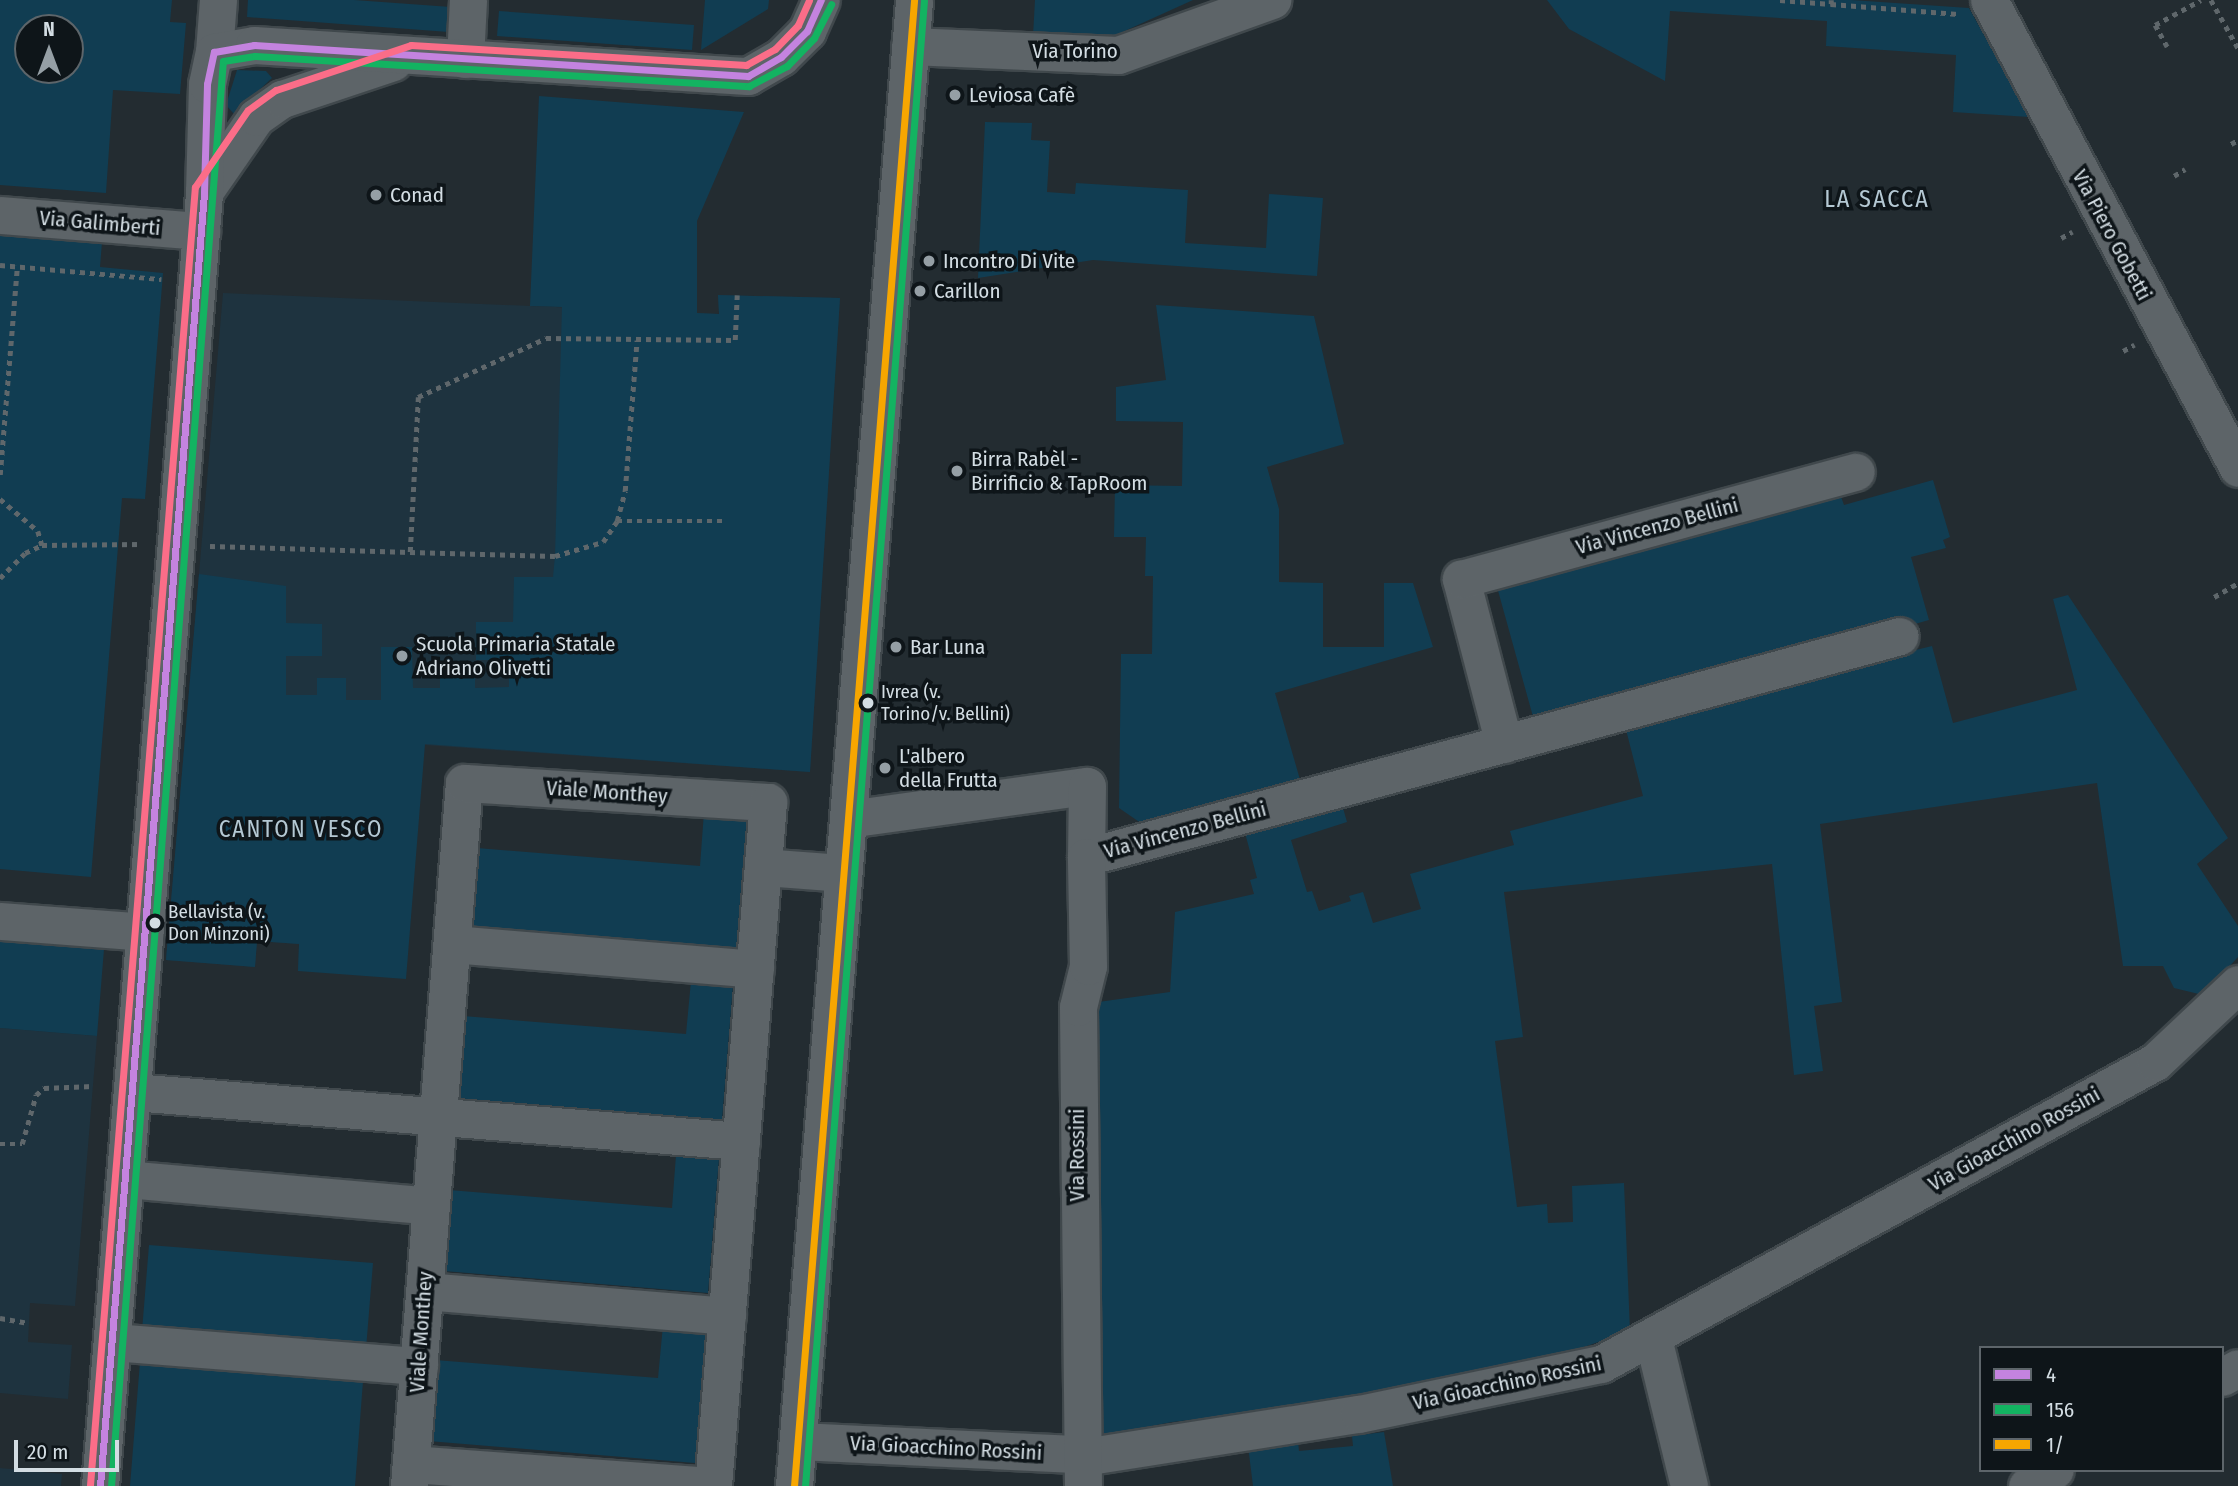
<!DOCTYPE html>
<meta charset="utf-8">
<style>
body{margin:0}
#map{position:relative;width:2238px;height:1486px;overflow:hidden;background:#232c31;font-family:"Fira Sans Condensed",sans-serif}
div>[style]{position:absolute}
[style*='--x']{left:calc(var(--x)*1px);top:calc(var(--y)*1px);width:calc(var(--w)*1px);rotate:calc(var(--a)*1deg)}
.built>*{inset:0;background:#1e333f}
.green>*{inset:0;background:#113d52}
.path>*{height:4.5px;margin-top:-2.25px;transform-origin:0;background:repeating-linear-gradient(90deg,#5f676b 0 5px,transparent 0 10px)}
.roads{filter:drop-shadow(2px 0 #40484c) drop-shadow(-2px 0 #40484c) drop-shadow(0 2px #40484c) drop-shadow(0 -2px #40484c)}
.minor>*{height:37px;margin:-18.5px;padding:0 18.5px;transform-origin:18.5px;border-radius:18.5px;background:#5d6468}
.bus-1>*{height:7px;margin:-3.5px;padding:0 3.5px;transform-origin:3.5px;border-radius:3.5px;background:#c483df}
.bus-2>*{height:7px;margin:-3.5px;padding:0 3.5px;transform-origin:3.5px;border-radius:3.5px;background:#13b361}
.bus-3>*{height:7px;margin:-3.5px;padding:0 3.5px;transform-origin:3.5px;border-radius:3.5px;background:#f7a600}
.bus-4>*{height:7px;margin:-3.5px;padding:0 3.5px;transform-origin:3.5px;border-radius:3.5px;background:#fb6d88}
.dots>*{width:19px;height:19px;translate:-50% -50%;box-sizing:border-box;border:4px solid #0e1519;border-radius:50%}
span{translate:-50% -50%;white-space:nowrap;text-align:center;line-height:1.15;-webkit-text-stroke:7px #0e1519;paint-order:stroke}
.bus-label{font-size:19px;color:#d3dde3}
.left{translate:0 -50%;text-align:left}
.street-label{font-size:21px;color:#d3dde3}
.poi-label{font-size:21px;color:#d3dde3}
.neighbourhood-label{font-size:23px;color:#b4c8d3;letter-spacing:2px}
.quarter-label{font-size:24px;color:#b4c8d3;letter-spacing:2px}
.legend{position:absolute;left:1979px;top:1346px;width:245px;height:126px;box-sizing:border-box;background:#0e1519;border:2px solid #5d656a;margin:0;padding:9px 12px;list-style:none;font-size:21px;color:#d3dde3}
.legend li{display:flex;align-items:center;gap:14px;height:35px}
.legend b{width:35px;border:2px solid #5d656a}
.north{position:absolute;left:14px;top:14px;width:70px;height:70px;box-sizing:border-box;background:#0e1519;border:2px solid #5d656a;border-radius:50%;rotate:0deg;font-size:19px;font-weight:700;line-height:28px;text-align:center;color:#d3dde3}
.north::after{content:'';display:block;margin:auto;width:24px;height:32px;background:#959fa5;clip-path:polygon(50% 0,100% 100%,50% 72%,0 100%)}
.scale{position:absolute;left:14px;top:1440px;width:105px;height:32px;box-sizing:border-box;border:4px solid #d3dde3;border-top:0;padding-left:9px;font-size:21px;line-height:24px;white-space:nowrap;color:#d3dde3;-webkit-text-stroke:5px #0e1519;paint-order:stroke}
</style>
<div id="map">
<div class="built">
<i style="clip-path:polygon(223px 293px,719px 314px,718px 295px,840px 298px,810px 772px,425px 745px,298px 971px,299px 944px,257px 941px,255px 967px,166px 960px)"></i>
<i style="clip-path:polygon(0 1028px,97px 1036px,75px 1306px,30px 1303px,29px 1323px,28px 1342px,72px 1345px,68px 1399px,0 1393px)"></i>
<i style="clip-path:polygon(0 1468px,62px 1474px,61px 1486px,0 1486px)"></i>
</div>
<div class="green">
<i style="clip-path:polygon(evenodd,0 0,172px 0,170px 22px,186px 23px,180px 94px,113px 90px,106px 193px,0 185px,0 0,28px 28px,70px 28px,70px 70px,28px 70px,28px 28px)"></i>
<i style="clip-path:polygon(248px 0,354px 0,451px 7px,449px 32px,247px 17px)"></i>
<i style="clip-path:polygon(705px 0,769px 0,768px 9px,701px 50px)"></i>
<i style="clip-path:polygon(1035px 0,1193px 0,1107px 39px,1033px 36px)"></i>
<i style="clip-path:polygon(1547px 0,1851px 0,1969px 8px,2029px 117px,1953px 112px,1956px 55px,1826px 46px,1827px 21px,1670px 11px,1665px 81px,1569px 29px)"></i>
<i style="clip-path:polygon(499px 11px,694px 25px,692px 50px,497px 36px)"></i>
<i style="clip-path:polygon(237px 70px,266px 71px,272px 78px,234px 114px,226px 105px)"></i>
<i style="clip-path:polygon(539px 96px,744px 112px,697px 221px,697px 313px,719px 314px,718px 295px,840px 298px,810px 772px,425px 744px,406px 979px,298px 971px,299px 944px,257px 941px,255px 967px,166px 960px,199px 574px,286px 586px,286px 623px,322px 624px,322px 656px,286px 656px,286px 695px,317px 695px,317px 678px,346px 678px,346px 700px,381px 700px,381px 647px,412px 647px,413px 688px,440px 688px,440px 671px,475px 671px,475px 688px,509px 687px,509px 660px,476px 660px,476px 622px,513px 622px,514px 577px,553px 577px,555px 556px,562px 307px,530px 306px)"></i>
<i style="clip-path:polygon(985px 122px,1032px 123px,1031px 140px,1050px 141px,1047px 192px,1075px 194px,1076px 183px,1188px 190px,1185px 243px,1266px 248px,1269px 194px,1323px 198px,1317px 276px,1093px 260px,978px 278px)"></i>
<i style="clip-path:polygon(0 233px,102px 242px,100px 267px,163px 273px,145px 499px,122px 498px,91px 877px,0 869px)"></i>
<i style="clip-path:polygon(1156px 305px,1314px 316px,1344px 444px,1267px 467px,1279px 509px,1279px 582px,1323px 583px,1323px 647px,1384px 647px,1384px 583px,1413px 583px,1433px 647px,1275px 693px,1301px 783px,1148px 828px,1119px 808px,1121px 654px,1152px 654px,1153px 576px,1145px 576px,1146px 537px,1114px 537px,1115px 485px,1182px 486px,1183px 422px,1116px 421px,1116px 387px,1166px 380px)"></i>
<i style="clip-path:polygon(1933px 480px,1950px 537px,1943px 540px,1946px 548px,1911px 557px,1929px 620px,1537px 731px,1497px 587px,1839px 491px,1844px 505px)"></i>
<i style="clip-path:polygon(2068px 595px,2228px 838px,2197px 864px,2238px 926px,2238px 957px,2203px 995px,2174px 988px,2163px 966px,2123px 966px,2097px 783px,1820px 824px,1842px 1002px,1814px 1006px,1823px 1071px,1794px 1075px,1772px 864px,1504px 892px,1523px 1037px,1495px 1041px,1517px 1207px,1547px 1204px,1548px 1223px,1573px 1222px,1572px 1186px,1624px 1183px,1630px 1331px,1529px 1366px,1320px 1405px,1172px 1422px,1095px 1437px,1084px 1004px,1170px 992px,1175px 912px,1254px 894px,1250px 880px,1257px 878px,1244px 829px,1341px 801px,1347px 822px,1291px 840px,1307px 892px,1312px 891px,1319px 911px,1351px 901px,1349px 896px,1363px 892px,1373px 923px,1421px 909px,1410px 874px,1514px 845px,1510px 831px,1643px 796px,1624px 722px,1932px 646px,1953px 723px,2077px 690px,2053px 599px)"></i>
<i style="clip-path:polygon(704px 812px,747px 816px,736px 951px,470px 929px,477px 848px,700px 866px)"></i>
<i style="clip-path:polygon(0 941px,104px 949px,97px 1036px,0 1028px)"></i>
<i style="clip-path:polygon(691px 981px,733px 985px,722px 1120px,456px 1098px,463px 1016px,686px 1034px)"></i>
<i style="clip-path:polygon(676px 1155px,719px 1158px,708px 1293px,444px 1271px,449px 1190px,672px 1208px)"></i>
<i style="clip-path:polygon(149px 1245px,373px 1263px,366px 1349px,142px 1331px)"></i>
<i style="clip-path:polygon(663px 1325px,706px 1328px,695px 1463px,428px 1441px,435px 1360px,658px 1378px)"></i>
<i style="clip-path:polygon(140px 1362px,363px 1381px,355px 1486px,130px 1486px)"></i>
<i style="clip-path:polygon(1384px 1432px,1393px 1486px,1253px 1486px,1248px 1446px,1298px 1441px,1299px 1451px,1353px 1446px,1352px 1436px)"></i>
</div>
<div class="path">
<i style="--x:1780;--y:0;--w:51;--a:4.5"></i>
<i style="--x:1831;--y:4;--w:4;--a:-90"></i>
<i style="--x:2211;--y:0;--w:55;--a:60.6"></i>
<i style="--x:1831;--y:4;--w:127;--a:4.5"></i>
<i style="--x:2167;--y:47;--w:25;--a:-119"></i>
<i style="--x:2155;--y:25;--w:52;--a:-28.5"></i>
<i style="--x:2231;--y:144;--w:8;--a:-30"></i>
<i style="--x:2174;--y:176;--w:13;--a:-32"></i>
<i style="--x:2061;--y:238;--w:13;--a:-29"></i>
<i style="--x:0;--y:265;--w:162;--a:5"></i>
<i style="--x:2123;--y:351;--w:13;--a:-29"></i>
<i style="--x:0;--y:475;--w:210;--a:-85.3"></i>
<i style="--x:0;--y:499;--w:50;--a:40.1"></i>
<i style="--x:38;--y:531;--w:15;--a:74"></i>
<i style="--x:617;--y:521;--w:106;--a:0"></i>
<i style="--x:210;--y:546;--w:200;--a:1.7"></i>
<i style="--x:410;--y:552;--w:155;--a:-87"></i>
<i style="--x:418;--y:397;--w:141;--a:-24.7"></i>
<i style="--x:546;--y:338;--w:189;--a:0.6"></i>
<i style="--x:735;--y:340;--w:45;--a:-87.5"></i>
<i style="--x:410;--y:552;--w:145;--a:1.6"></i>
<i style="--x:555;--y:556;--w:50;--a:-16.3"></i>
<i style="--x:603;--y:542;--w:25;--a:-56"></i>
<i style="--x:617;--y:521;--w:31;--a:-75"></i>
<i style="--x:625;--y:491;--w:151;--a:-85.5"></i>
<i style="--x:0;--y:578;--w:35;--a:-45"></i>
<i style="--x:25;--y:553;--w:19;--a:-25"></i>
<i style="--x:42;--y:545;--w:100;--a:-0.6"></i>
<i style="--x:2214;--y:597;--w:28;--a:-30"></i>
<i style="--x:0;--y:1144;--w:22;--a:0"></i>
<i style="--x:22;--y:1144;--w:51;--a:-74.1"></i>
<i style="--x:36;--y:1095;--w:11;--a:-41"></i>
<i style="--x:44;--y:1088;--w:49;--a:-2.3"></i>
<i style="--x:0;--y:1318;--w:29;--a:10"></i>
</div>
<div class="roads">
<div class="minor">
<i style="--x:1989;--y:0;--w:530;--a:61.98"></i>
<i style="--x:910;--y:46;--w:208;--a:2.5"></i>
<i style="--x:1118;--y:55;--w:164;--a:-19.7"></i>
<i style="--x:214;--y:52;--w:52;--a:-85.6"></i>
<i style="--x:465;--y:59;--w:59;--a:-87.1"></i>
<i style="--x:204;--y:192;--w:91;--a:-55.3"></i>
<i style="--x:256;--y:117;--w:32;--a:-35"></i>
<i style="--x:282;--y:99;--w:117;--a:-18.4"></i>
<i style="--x:0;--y:215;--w:202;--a:4.6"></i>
<i style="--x:1504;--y:744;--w:171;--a:-104.6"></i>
<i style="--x:1461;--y:579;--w:409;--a:-15.2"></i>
<i style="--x:848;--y:819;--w:241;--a:-7.9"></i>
<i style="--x:1087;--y:786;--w:71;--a:90.8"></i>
<i style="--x:1086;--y:857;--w:843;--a:-15.19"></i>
<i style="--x:763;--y:867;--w:80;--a:4.3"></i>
<i style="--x:0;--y:921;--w:145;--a:4.3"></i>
<i style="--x:452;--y:944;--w:304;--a:4.7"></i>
<i style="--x:133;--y:1092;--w:610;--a:4.61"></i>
<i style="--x:125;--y:1179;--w:307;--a:5"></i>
<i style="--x:425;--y:1291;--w:303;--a:4.7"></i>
<i style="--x:1653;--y:1338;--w:152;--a:76.3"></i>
<i style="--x:112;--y:1342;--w:308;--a:4.5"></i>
<i style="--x:2222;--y:1377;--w:18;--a:-29"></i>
<i style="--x:798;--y:1441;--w:298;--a:2.7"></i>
<i style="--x:1096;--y:1455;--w:266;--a:-8.9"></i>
<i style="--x:1359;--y:1414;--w:247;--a:-11.7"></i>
<i style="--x:1601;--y:1364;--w:631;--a:-28.6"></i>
<i style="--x:2155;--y:1062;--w:114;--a:-43.2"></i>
<i style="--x:411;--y:1464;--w:299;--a:4.2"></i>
<i style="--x:100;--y:1486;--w:1298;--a:-85.4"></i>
<i style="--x:204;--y:192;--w:108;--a:-88.4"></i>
<i style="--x:207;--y:84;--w:33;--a:-78"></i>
<i style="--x:214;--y:52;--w:41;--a:-9.9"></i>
<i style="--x:254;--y:45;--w:495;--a:3.6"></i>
<i style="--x:748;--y:76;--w:38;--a:-30"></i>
<i style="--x:781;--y:57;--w:37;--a:-45"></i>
<i style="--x:807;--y:31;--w:34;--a:-66"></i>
<i style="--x:409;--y:1486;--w:705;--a:-85.53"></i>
<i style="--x:464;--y:783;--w:305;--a:3.6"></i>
<i style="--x:768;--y:802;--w:686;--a:94.6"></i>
<i style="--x:794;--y:1486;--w:1491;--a:-85.38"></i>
<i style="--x:1083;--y:1486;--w:479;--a:-90.6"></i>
<i style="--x:1078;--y:1007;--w:42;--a:-76.3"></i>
<i style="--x:1088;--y:966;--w:109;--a:-91.1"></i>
<i style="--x:2027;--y:1486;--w:32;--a:-30"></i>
</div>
</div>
<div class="bus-1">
<i style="--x:100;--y:1486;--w:1298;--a:-85.4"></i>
<i style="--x:204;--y:192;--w:108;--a:-88.4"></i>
<i style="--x:207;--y:84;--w:33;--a:-78"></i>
<i style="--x:214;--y:52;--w:41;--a:-9.9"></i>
<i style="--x:254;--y:45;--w:495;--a:3.6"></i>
<i style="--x:748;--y:76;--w:38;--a:-30"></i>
<i style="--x:781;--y:57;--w:37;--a:-45"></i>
<i style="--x:807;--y:31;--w:34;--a:-66"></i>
</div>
<div class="bus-2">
<i style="--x:111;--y:1486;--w:1429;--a:-85.51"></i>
<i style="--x:223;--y:61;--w:32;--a:-9"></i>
<i style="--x:255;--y:56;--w:495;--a:3.5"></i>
<i style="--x:749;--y:86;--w:43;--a:-27.8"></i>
<i style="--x:787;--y:66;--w:39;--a:-46"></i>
<i style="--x:814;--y:38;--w:38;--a:-63"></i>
<i style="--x:805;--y:1486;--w:1490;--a:-85.42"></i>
</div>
<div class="bus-3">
<i style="--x:794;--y:1486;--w:1491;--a:-85.38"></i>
</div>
<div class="bus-4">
<i style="--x:90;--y:1485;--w:1302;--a:-85.38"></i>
<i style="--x:195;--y:187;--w:93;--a:-55.5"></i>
<i style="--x:248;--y:110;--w:34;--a:-36"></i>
<i style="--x:276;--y:90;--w:142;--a:-18.4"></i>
<i style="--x:411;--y:45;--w:336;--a:3.4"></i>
<i style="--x:746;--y:65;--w:33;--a:-29"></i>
<i style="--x:775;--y:49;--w:33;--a:-46"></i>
<i style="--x:798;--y:25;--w:27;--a:-66"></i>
</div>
<div class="dots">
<i style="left:955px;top:95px;background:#959fa5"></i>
<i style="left:376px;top:195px;background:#959fa5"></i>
<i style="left:929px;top:261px;background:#959fa5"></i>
<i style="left:920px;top:291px;background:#959fa5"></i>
<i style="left:957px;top:471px;background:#959fa5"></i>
<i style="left:896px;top:647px;background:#959fa5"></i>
<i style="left:402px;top:656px;background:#959fa5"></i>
<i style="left:868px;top:703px;background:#d3dde3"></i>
<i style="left:885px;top:768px;background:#959fa5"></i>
<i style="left:155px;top:923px;background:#d3dde3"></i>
</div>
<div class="bus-label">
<span class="left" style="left:881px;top:703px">Ivrea (v.<br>Torino/v. Bellini)</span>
<span class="left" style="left:168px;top:923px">Bellavista (v.<br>Don Minzoni)</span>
</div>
<div class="street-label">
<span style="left:1075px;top:51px">Via Torino</span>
<span style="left:100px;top:223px;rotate:5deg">Via Galimberti</span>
<span style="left:2112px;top:235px;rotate:62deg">Via Piero Gobetti</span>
<span style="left:1657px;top:526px;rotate:-15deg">Via Vincenzo Bellini</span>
<span style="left:607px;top:792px;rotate:4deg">Viale Monthey</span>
<span style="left:1185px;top:830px;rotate:-15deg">Via Vincenzo Bellini</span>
<span style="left:2014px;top:1139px;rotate:-29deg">Via Gioacchino Rossini</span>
<span style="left:1077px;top:1155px;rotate:-90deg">Via Rossini</span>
<span style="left:421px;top:1332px;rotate:-86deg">Viale Monthey</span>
<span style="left:1507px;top:1383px;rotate:-12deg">Via Gioacchino Rossini</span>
<span style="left:946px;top:1448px;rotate:3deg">Via Gioacchino Rossini</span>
</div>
<div class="poi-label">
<span class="left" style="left:969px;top:95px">Leviosa Cafè</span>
<span class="left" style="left:390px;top:195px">Conad</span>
<span class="left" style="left:943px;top:261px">Incontro Di Vite</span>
<span class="left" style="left:934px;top:291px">Carillon</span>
<span class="left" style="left:971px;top:471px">Birra Rabèl -<br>Birrificio &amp; TapRoom</span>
<span class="left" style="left:416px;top:656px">Scuola Primaria Statale<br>Adriano Olivetti</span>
<span class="left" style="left:910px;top:647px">Bar Luna</span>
<span class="left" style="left:899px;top:768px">L'albero<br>della Frutta</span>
</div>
<div class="neighbourhood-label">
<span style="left:301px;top:829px">CANTON VESCO</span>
</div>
<div class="quarter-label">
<span style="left:1877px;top:200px">LA SACCA</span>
</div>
<ul class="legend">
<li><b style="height:9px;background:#c483df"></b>4</li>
<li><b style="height:9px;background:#13b361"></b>156</li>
<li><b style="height:9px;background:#f7a600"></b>1/</li>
</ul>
<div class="north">N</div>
<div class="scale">20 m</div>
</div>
